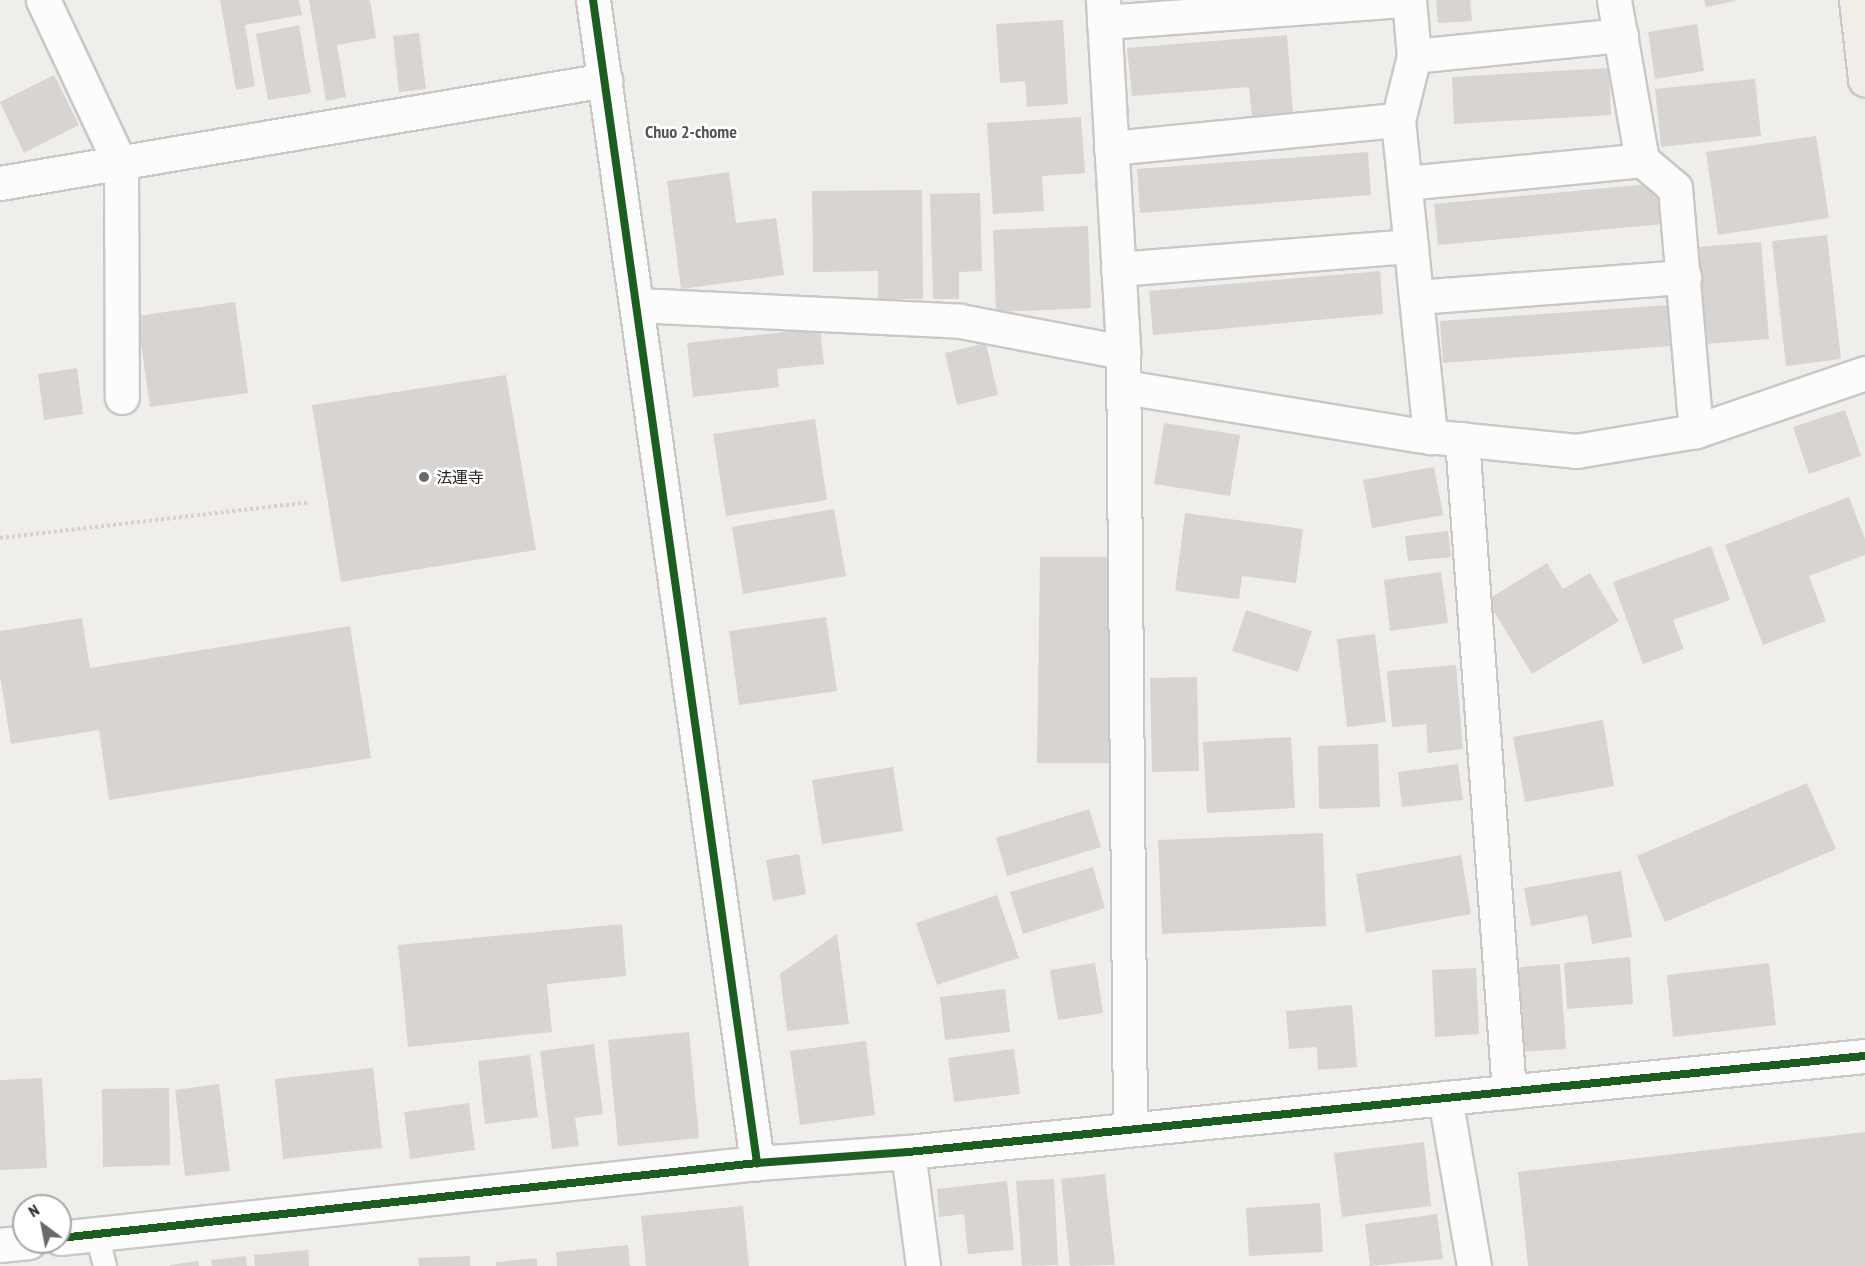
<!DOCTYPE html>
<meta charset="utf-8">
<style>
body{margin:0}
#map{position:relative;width:1865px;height:1266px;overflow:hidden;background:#f0eeeb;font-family:"PT Sans Narrow","Noto Sans JP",sans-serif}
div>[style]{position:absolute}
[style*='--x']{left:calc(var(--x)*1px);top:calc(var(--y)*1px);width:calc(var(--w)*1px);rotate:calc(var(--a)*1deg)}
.building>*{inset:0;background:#d7d4d2}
.path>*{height:4px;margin-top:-2px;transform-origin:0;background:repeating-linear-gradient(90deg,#dccecd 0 3px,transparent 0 6px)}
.roads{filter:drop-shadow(2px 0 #c9c8c7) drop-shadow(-2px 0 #c9c8c7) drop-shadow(0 2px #c9c8c7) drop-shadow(0 -2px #c9c8c7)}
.service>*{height:22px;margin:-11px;padding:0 11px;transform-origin:11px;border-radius:11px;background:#fdfcfc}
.minor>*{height:33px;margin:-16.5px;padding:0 16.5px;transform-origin:16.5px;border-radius:16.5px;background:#fdfcfc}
.tertiary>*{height:33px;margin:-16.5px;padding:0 16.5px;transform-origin:16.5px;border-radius:16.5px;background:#fdfcfc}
.primary>*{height:33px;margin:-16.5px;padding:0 16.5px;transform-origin:16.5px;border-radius:16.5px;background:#f3ede7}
.cycleway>*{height:8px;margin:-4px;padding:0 4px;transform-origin:4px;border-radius:4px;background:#1b5e20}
.dots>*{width:16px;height:16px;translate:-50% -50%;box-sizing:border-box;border:3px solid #fff;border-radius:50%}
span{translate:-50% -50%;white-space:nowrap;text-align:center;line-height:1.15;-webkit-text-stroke:5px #fff;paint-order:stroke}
.poi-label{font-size:16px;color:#222}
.left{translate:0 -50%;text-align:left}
.neighbourhood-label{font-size:18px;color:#555;font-weight:700}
.north{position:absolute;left:12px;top:1194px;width:60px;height:60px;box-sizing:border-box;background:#fff;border:2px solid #a7a7a7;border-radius:50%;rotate:328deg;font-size:16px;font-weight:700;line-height:24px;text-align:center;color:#222}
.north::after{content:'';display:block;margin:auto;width:21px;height:27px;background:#6a6968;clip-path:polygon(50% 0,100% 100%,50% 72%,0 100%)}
</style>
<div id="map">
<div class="building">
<i style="clip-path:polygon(220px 0,299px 0,302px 15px,245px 25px,255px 86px,236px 90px)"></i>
<i style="clip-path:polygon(309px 0,370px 0,376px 38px,337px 45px,346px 97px,326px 101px)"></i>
<i style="clip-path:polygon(1436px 0,1470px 0,1472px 21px,1438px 23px)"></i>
<i style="clip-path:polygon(1704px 0,1735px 0,1735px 1px,1706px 7px)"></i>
<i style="clip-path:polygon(1063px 20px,1068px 104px,1027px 107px,1025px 81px,1000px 83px,996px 24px)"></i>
<i style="clip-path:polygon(1697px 24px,1704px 71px,1655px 79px,1648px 32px)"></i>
<i style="clip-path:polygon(299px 25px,311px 93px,268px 100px,256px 34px)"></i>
<i style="clip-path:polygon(419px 33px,426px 89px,399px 92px,393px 36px)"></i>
<i style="clip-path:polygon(1287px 35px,1293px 112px,1252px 116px,1249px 87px,1132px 96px,1127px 48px)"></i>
<i style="clip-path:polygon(1609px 68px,1611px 115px,1454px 124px,1452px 77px)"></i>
<i style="clip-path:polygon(54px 75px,79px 125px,24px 153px,0 102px)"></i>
<i style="clip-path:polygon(1755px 79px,1761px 136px,1661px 147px,1655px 89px)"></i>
<i style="clip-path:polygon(1081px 117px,1085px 173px,1042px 176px,1044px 211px,993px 214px,987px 123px)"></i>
<i style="clip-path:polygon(1816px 136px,1829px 218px,1718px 235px,1706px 152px)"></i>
<i style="clip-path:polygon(1368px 152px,1371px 195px,1140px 213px,1137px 169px)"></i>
<i style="clip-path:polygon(729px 172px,736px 223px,776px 218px,784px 275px,681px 289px,667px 181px)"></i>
<i style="clip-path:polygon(1660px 183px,1663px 224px,1438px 245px,1434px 204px)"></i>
<i style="clip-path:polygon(922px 190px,923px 299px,878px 299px,878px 271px,813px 272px,812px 191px)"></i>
<i style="clip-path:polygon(980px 193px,982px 271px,959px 272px,959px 299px,933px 299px,930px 194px)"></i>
<i style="clip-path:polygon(1088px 226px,1091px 308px,996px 312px,993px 230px)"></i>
<i style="clip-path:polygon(1827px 235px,1841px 359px,1786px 366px,1772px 241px)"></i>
<i style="clip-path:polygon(1761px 242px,1769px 339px,1705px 344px,1698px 247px)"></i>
<i style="clip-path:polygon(1380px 271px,1383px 314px,1153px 335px,1149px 291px)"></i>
<i style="clip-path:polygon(235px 302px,248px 393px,150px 407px,137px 316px)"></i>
<i style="clip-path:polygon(1669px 305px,1672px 346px,1443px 363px,1440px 321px)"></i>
<i style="clip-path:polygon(820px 328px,824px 364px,777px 369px,779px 387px,693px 397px,687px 343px)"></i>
<i style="clip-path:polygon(986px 343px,998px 395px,957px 405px,945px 353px)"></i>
<i style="clip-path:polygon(77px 368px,83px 414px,44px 420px,38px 374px)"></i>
<i style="clip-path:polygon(506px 375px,536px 550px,341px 582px,312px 405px)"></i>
<i style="clip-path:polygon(1845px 410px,1861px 456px,1809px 474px,1793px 427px)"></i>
<i style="clip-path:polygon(815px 419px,827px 500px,726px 516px,713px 434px)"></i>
<i style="clip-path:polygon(1164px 423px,1240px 435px,1230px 496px,1154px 484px)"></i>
<i style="clip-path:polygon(1434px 467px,1443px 515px,1372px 528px,1363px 480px)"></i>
<i style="clip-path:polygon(1849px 497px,1865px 539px,1865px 555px,1809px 576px,1826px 621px,1763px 645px,1725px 545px)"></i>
<i style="clip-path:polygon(834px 509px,846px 576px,743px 594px,732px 527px)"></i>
<i style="clip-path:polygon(1185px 513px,1303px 529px,1296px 583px,1242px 576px,1239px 599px,1175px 591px)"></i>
<i style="clip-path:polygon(1448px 531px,1451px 557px,1408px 561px,1405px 536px)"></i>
<i style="clip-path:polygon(1711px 546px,1730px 600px,1673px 620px,1684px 649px,1643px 664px,1613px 582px)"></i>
<i style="clip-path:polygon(1040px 557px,1113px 557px,1109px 763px,1037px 763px)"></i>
<i style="clip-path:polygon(1547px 563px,1563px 589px,1590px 573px,1619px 621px,1532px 674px,1487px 600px)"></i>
<i style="clip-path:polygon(1441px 572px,1448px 623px,1390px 631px,1384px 580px)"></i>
<i style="clip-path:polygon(1246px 610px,1312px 631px,1298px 672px,1232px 651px)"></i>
<i style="clip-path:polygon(826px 617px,837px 691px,739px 705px,729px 631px)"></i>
<i style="clip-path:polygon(82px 618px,90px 668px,350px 626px,371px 758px,109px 800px,99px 730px,11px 744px,0 676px,0 631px)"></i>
<i style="clip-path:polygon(1375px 634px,1386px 722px,1347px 727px,1337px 639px)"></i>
<i style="clip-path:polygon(1456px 665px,1463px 749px,1428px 753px,1426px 724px,1392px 727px,1387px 671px)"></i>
<i style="clip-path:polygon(1197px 677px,1199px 771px,1152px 772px,1150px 678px)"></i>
<i style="clip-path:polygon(1603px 720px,1614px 786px,1525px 802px,1513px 737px)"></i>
<i style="clip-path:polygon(1291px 737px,1295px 808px,1207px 813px,1203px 742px)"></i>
<i style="clip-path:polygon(1378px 744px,1380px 807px,1319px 809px,1318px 746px)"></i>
<i style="clip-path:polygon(1458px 764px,1463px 800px,1402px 807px,1398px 772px)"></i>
<i style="clip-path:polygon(893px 767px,903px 831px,822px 844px,812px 780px)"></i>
<i style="clip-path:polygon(1807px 783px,1836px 849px,1665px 922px,1637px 856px)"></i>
<i style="clip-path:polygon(1089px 809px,1101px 847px,1007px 876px,996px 838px)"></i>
<i style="clip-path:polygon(1323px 833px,1326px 926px,1162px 934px,1158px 840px)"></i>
<i style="clip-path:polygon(799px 854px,806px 894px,773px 901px,766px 860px)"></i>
<i style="clip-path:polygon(1461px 855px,1471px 914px,1366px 933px,1356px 874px)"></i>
<i style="clip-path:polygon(1093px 867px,1105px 908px,1023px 934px,1010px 892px)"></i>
<i style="clip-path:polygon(1621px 871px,1632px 937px,1592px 944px,1587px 915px,1531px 926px,1524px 888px)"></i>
<i style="clip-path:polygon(997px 895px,1019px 958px,937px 985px,916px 923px)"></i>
<i style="clip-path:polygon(622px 924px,626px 976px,547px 984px,552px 1032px,408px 1047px,398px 945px)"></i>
<i style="clip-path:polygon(837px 934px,849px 1024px,787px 1031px,780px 974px)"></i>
<i style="clip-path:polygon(1630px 957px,1633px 1004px,1567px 1009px,1564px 963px)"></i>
<i style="clip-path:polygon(1095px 963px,1103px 1013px,1058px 1020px,1050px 970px)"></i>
<i style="clip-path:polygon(1769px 963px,1776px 1025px,1673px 1037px,1667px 975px)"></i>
<i style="clip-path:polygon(1560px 964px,1566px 1049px,1515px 1052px,1509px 968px)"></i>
<i style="clip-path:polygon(1476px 968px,1479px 1034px,1435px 1037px,1432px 970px)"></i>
<i style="clip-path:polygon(1005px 989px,1010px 1032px,945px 1040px,940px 997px)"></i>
<i style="clip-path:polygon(1352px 1005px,1357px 1067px,1318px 1070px,1317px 1047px,1289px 1049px,1286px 1011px)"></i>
<i style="clip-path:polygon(689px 1032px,699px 1138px,618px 1146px,608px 1040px)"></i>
<i style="clip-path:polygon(866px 1041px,875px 1115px,800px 1125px,790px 1051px)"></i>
<i style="clip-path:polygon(594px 1044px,603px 1114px,575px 1118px,579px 1146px,552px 1149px,540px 1051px)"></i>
<i style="clip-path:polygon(1014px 1049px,1020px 1094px,954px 1102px,948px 1058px)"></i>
<i style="clip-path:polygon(530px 1055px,538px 1117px,485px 1124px,478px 1061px)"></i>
<i style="clip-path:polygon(373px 1068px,382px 1148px,283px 1159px,275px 1079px)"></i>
<i style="clip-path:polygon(42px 1078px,47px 1168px,0 1170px,0 1080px)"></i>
<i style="clip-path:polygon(219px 1084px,230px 1171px,185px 1176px,175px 1090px)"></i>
<i style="clip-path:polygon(169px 1088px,170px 1165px,103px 1167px,102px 1089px)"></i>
<i style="clip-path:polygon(469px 1103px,475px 1150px,410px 1159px,404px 1112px)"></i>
<i style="clip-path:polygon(1865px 1132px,1865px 1266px,1528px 1266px,1518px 1172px)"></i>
<i style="clip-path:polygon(1424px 1142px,1431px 1206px,1342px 1217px,1334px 1153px)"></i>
<i style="clip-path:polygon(1105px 1174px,1115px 1265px,1070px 1266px,1061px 1179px)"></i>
<i style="clip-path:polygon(1054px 1179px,1058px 1265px,1022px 1266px,1016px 1181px)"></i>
<i style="clip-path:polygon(1007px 1181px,1014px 1250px,968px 1254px,964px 1214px,939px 1217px,937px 1189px)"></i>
<i style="clip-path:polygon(1320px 1203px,1323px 1252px,1249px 1256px,1246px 1208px)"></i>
<i style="clip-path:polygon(743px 1206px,749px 1266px,646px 1266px,641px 1216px)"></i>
<i style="clip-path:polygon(1437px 1214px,1443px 1259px,1370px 1266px,1365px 1224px)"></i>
<i style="clip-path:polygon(628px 1245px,630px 1266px,557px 1266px,556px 1252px)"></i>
<i style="clip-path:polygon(308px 1250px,309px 1266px,255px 1266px,254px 1255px)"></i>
<i style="clip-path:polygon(246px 1256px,247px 1266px,212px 1266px,211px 1260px)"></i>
<i style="clip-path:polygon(470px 1256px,470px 1266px,419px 1266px,418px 1258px)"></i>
<i style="clip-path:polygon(537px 1258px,537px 1266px,496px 1266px,496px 1262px)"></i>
<i style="clip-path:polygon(198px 1261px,199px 1266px,170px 1266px,170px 1265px)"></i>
</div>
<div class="path">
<i style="--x:0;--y:538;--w:312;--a:-6.6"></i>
</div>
<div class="roads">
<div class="service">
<i style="--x:97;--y:1234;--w:33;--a:76"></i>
</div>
<div class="minor">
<i style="--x:43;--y:0;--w:183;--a:64.8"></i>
<i style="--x:121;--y:166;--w:231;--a:89.8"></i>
<i style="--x:1103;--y:0;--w:353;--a:86.7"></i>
<i style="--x:1123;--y:352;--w:775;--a:89.48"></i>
<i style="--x:1409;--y:0;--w:56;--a:84.9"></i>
<i style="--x:1414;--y:56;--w:66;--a:104"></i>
<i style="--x:1398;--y:120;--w:319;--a:84.2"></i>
<i style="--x:1614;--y:0;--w:162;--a:80.1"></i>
<i style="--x:1642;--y:160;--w:43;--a:40.3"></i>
<i style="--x:1675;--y:188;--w:244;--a:85.1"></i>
<i style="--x:1104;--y:22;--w:299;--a:-4.2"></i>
<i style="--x:1414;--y:56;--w:208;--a:-5.8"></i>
<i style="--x:1111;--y:148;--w:288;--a:-5.6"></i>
<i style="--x:0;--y:183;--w:614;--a:-9.66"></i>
<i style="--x:1405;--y:183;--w:238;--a:-5.5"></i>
<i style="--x:1118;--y:269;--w:294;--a:-4.5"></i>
<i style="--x:1416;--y:297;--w:269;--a:-4.3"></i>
<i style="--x:638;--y:305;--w:322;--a:2.8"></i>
<i style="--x:960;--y:321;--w:166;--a:10.8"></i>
<i style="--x:1124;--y:387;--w:297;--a:9.3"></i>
<i style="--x:1417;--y:435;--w:160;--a:5.7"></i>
<i style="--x:1576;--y:451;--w:122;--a:-9.5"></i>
<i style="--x:1696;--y:431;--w:179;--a:-18.9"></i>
<i style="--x:1462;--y:439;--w:655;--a:85.88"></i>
<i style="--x:1445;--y:1098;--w:170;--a:80.2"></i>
<i style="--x:908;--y:1152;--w:115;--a:82.5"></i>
</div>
<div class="tertiary">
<i style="--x:593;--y:0;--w:1175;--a:81.97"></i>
<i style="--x:60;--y:1238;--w:701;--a:-6.14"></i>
<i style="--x:757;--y:1163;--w:151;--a:-4.2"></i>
<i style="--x:908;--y:1152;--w:962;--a:-5.73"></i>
<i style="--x:0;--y:1245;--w:29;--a:-6"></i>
</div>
<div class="primary">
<i style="--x:1856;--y:0;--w:80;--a:83.5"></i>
</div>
</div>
<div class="cycleway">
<i style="--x:593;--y:0;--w:1175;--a:81.97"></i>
<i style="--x:60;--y:1238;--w:701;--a:-6.14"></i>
<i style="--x:757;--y:1163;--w:151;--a:-4.2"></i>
<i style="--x:908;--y:1152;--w:962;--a:-5.73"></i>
</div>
<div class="dots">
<i style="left:424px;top:477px;background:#6a6968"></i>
</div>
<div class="poi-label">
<span class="left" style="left:436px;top:477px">法運寺</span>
</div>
<div class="neighbourhood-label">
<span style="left:691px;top:132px">Chuo 2-chome</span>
</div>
<div class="north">N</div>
</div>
